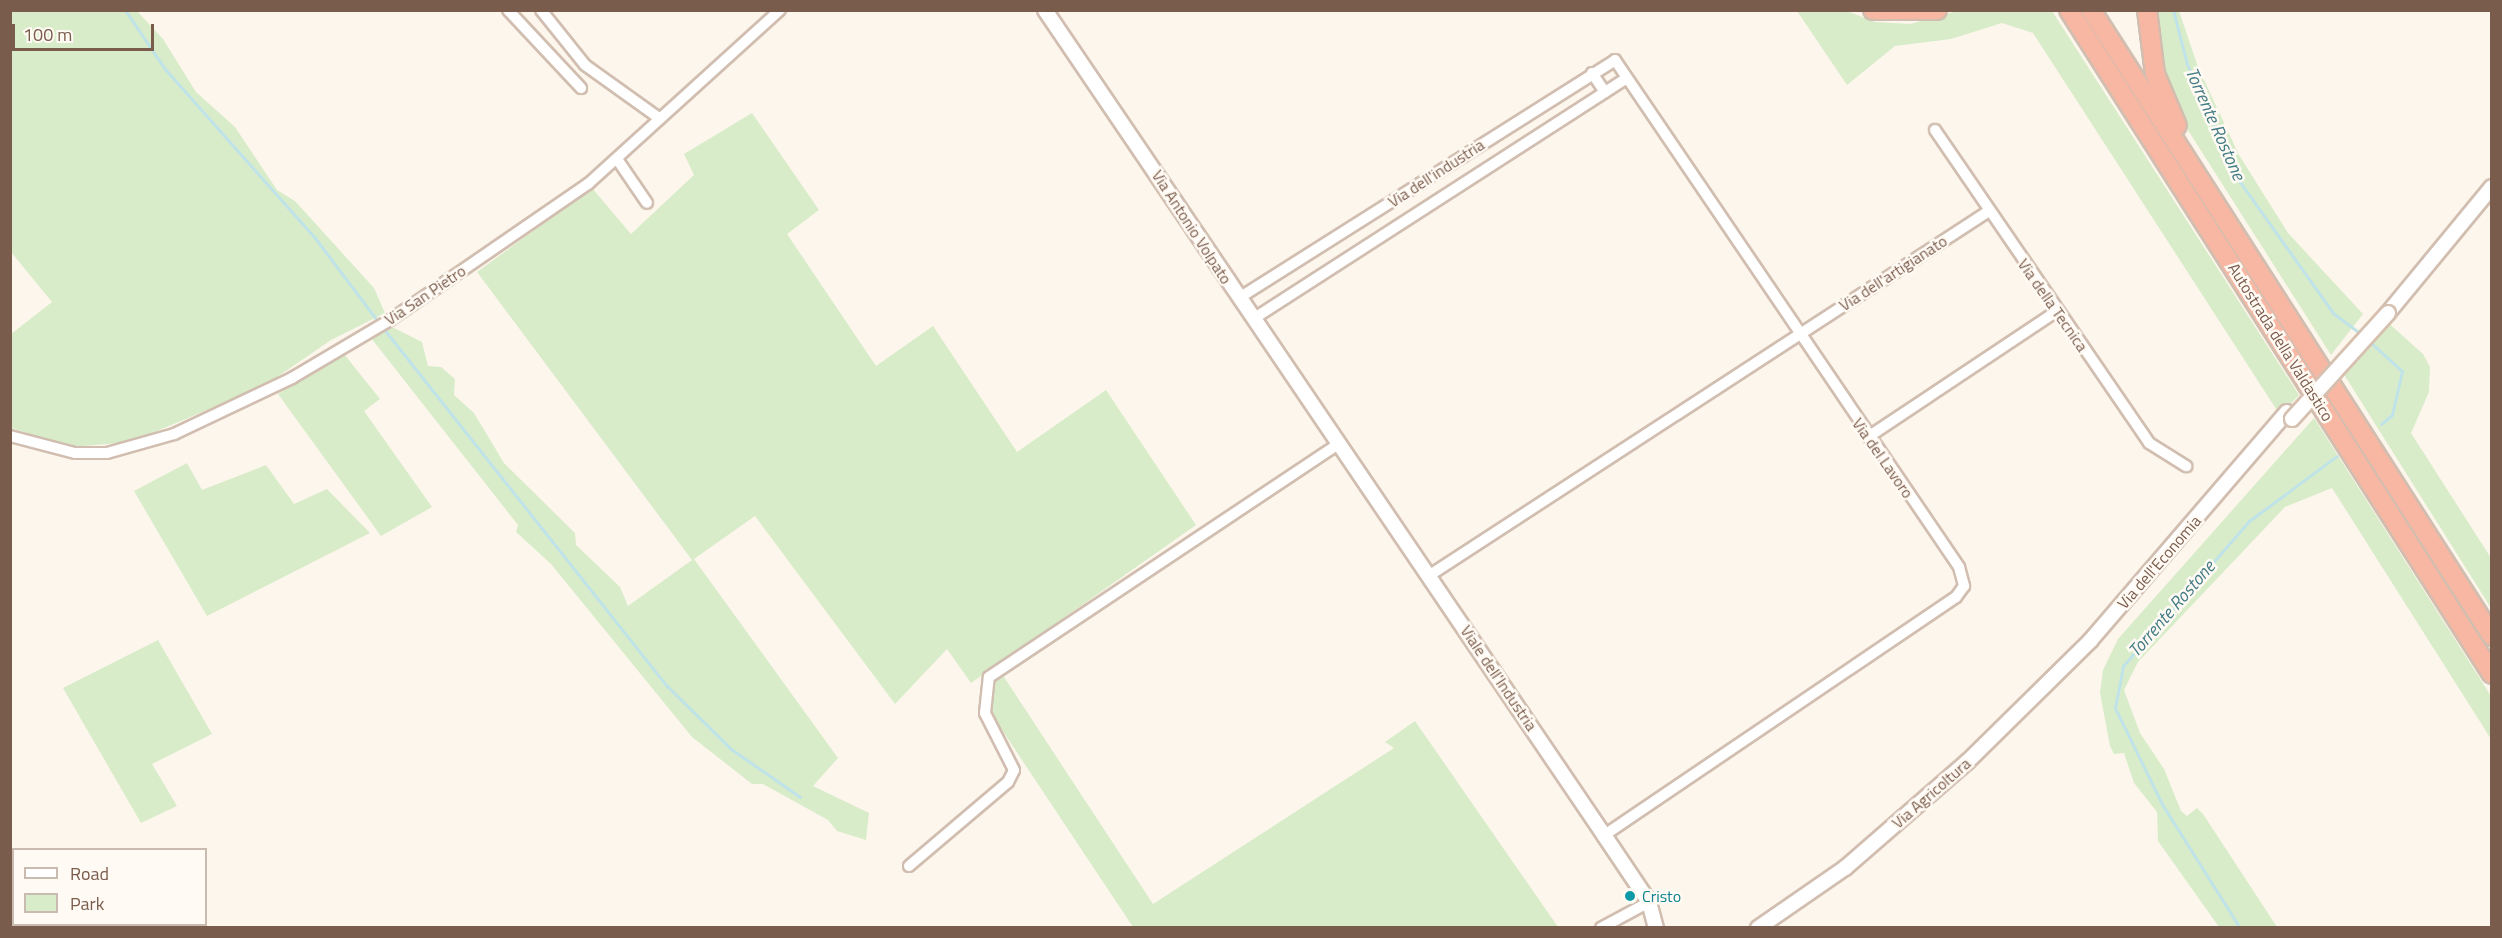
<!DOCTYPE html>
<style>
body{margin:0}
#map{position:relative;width:2502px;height:938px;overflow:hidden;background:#fdf6ec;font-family:"Titillium Web",sans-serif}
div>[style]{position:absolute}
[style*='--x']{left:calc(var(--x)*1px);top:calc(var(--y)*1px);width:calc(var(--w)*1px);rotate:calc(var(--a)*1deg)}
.green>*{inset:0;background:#d8ecc9}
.stream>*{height:3px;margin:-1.5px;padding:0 1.5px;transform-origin:1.5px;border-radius:1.5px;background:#bfe3e8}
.roads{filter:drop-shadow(2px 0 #d1beb0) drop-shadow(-2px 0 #d1beb0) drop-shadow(0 2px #d1beb0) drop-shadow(0 -2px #d1beb0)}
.street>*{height:10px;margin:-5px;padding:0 5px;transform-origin:5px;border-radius:5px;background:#fff}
.secondary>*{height:14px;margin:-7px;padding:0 7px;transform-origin:7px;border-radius:7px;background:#fff}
.highway>*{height:18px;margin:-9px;padding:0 9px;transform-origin:9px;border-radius:9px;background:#f7b7a3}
.bridges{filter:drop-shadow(2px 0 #d6c0b0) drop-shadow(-2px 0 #d6c0b0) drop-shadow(0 2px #d6c0b0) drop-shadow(0 -2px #d6c0b0)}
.secondary-bridge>*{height:14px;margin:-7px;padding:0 7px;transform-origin:7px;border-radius:7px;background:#fff}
.dots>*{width:16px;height:16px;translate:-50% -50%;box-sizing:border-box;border:3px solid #fffaf3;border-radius:50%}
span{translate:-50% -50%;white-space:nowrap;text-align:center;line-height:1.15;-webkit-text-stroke:5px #fffaf3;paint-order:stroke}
.street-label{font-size:16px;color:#7a5c4d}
.culture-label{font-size:16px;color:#0d838f}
.left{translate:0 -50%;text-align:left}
.water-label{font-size:18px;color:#437c86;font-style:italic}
.frame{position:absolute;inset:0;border:12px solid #7a5c4d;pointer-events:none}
.legend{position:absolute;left:12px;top:848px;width:195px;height:78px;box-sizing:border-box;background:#fffaf3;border:2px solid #cabbb1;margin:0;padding:8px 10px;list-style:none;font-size:18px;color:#7a5c4d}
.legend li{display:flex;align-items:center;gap:12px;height:30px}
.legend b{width:30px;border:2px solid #cabbb1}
.scale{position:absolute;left:12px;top:24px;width:142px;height:27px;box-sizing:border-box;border:3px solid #7a5c4d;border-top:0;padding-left:8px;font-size:18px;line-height:21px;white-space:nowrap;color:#7a5c4d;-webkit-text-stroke:4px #fffaf3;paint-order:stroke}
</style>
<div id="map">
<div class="green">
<i style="clip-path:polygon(11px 11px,137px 11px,163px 39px,196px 92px,235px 127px,277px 190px,295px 201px,374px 288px,385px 313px,331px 340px,264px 386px,131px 442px,71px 447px,11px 428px,11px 334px,52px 302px,11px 252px)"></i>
<i style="clip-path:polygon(1797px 11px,1847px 11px,1875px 22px,1910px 24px,1957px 11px,2052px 11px,2299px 395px,2280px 415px,2033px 33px,2002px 23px,1951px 39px,1895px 46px,1847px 85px)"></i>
<i style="clip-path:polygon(2157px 11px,2179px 11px,2198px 67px,2239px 155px,2288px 233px,2363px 314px,2331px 355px,2170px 102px)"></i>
<i style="clip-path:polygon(752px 113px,819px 210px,787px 234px,876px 366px,933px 326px,1017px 452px,1106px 390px,1196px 525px,971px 683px,947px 649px,895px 704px,755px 516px,694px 559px,838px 758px,813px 786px,869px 813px,866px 840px,837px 831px,828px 820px,763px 784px,752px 784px,692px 737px,551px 564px,516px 532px,518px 525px,371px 338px,390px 326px,422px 342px,428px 366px,441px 367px,455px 379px,454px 395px,474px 413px,504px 463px,575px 533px,576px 545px,620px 587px,628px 606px,692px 560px,477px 272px,592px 188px,631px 234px,694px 175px,684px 154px)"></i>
<i style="clip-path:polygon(2385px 320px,2423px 354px,2430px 367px,2429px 392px,2411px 433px,2491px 558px,2491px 608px,2343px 373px)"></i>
<i style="clip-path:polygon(344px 354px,380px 399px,364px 411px,432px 507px,381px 536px,278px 394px)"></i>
<i style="clip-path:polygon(2314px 418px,2491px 696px,2491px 739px,2332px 488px,2285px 507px,2138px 662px,2124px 690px,2140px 733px,2164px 769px,2181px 811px,2187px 816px,2197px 808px,2203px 814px,2277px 927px,2219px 927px,2158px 841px,2157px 812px,2134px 783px,2124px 753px,2114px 754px,2110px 746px,2100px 693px,2103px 670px,2118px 639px)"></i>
<i style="clip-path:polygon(187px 463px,202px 490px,266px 465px,294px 504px,327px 489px,370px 533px,207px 616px,134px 491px)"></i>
<i style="clip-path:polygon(158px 640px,212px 734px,152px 764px,177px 806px,141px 823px,63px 688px)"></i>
<i style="clip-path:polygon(1002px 674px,1153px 904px,1394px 748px,1385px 742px,1415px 721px,1558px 927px,1133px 927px,984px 703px,986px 685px)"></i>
</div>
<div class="stream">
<i style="--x:125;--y:10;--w:71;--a:55.9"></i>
<i style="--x:165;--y:69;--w:226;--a:48.4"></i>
<i style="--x:315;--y:238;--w:106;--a:53"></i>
<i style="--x:2173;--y:10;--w:56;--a:75.5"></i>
<i style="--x:2187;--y:64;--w:129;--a:65.8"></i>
<i style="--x:2240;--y:182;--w:161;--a:54.6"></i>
<i style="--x:2333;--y:313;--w:36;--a:37"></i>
<i style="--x:383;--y:328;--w:457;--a:51.6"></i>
<i style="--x:667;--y:686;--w:90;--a:44.5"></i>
<i style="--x:731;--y:749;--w:84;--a:34.8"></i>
<i style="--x:2369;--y:341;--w:45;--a:42.3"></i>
<i style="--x:2402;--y:371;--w:45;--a:102.8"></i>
<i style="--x:2392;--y:415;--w:14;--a:141"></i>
<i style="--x:2240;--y:928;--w:146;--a:-122.2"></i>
<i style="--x:2162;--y:804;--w:107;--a:-116.1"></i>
<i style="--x:2115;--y:708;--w:43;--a:-79.2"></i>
<i style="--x:2123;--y:666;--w:192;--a:-49"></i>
<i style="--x:2249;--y:521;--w:109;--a:-36.5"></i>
</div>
<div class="roads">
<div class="street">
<i style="--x:508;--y:10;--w:107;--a:46.9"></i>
<i style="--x:541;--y:10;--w:70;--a:51.3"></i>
<i style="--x:585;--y:65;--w:91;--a:35.6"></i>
<i style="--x:1592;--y:73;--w:23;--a:56"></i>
<i style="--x:1935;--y:130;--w:379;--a:55.6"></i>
<i style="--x:2149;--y:443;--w:44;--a:31.9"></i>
<i style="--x:617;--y:159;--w:53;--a:55.7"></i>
<i style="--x:1239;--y:298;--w:445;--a:-32.3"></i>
<i style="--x:1615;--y:60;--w:613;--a:55.84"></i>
<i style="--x:1959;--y:567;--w:20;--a:75"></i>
<i style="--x:1964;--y:586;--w:14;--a:126"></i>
<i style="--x:1956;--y:597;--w:425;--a:145.9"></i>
<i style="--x:1253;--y:319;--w:444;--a:-32.8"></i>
<i style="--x:10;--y:436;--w:67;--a:14.7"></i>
<i style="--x:75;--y:453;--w:32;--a:0"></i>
<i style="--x:107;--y:453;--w:70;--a:-15.8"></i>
<i style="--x:174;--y:434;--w:131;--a:-25.4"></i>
<i style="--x:292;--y:378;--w:114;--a:-30.6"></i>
<i style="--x:390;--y:320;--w:240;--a:-34.5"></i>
<i style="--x:588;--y:184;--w:259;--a:-42.2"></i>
<i style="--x:1868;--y:437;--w:227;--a:-33.7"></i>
<i style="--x:1430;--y:575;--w:667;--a:-33.07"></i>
<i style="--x:909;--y:866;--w:130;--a:-40.3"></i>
<i style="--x:1008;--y:782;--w:13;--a:-63"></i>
<i style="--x:1014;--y:770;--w:64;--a:-117"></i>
<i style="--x:985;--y:713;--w:36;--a:-84"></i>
<i style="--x:989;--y:677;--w:422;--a:-33.7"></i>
<i style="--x:1601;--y:928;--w:55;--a:-28.4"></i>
</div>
<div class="secondary">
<i style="--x:1045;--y:10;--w:997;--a:55.88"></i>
<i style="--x:1604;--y:835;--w:81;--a:56.1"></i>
<i style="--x:1649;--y:902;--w:27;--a:75"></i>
<i style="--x:2388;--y:313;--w:163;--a:-50.5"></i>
<i style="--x:1758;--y:928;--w:106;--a:-34.6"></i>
<i style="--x:1845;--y:868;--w:162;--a:-41"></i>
<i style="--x:1967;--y:762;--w:173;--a:-44.5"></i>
<i style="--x:2090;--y:641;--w:302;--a:-49.3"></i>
</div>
<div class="highway">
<i style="--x:1873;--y:10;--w:64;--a:0"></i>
<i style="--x:2069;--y:10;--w:787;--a:57.5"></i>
<i style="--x:2091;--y:10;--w:743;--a:57.36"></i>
<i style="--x:2147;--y:10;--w:64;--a:82.9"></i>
<i style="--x:2155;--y:74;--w:56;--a:67.1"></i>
</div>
</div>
<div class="bridges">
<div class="secondary-bridge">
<i style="--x:2292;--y:419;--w:143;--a:-47.8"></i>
</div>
</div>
<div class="dots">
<i style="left:1630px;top:896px;background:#0f9aa8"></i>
</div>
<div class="street-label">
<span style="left:1436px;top:173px;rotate:-33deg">Via dell'industria</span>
<span style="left:1192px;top:227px;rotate:57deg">Via Antonio Volpato</span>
<span style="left:1893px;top:273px;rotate:-33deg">Via dell'artigianato</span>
<span style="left:425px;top:295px;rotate:-34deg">Via San Pietro</span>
<span style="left:2053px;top:305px;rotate:55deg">Via della Tecnica</span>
<span style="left:2281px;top:342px;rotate:58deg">Autostrada della Valdastico</span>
<span style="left:1883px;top:458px;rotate:55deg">Via del Lavoro</span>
<span style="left:2159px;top:562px;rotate:-49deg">Via dell'Economia</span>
<span style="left:1499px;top:678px;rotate:56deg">Viale dell'Industria</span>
<span style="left:1931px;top:793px;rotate:-41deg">Via Agricoltura</span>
</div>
<div class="culture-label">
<span class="left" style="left:1642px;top:896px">Cristo</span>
</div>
<div class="water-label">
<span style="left:2215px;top:124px;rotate:66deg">Torrente Rostone</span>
<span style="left:2172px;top:609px;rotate:-49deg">Torrente Rostone</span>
</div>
<div class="frame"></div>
<ul class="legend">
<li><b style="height:8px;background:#fff"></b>Road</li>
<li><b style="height:16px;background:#d8ecc9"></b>Park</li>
</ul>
<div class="scale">100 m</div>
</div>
